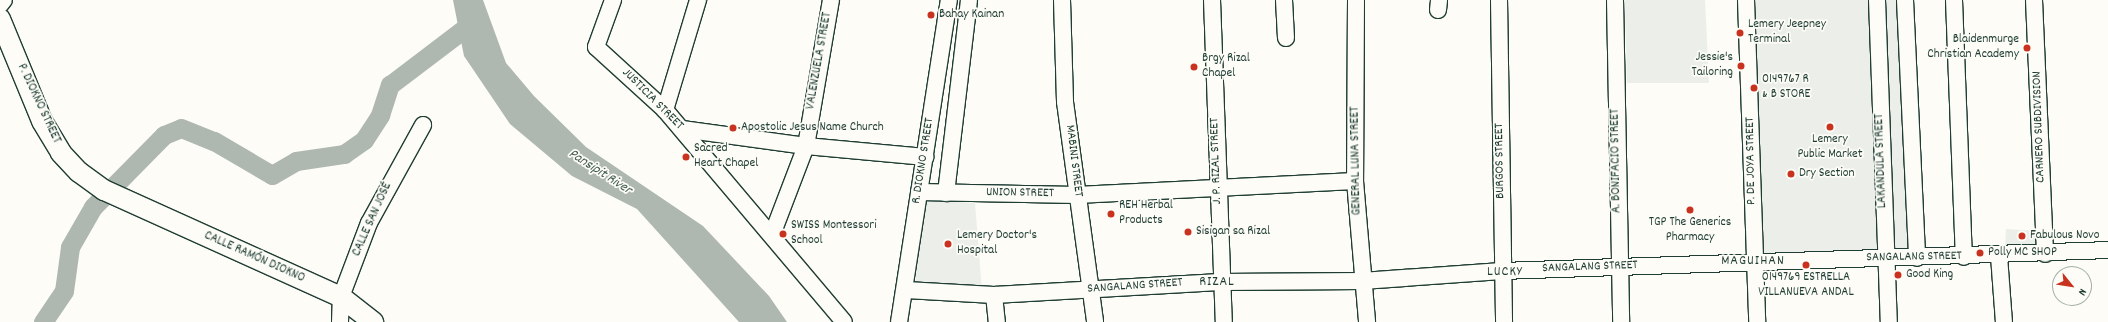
<!DOCTYPE html>
<meta charset="utf-8">
<style>
body{margin:0}
#map{position:relative;width:2108px;height:322px;overflow:hidden;background:#fdfcf7;font-family:Dekko,sans-serif}
div>[style]{position:absolute}
[style*='--x']{left:calc(var(--x)*1px);top:calc(var(--y)*1px);width:calc(var(--w)*1px);rotate:calc(var(--a)*1deg)}
.built>*{inset:0;background:#eceee9}
.water>*{inset:0;background:#aeb8b1}
.river>*{height:19px;margin:-9.5px;padding:0 9.5px;transform-origin:9.5px;border-radius:9.5px;background:#aeb8b1}
.roads{filter:drop-shadow(1px 0 #1f3d34) drop-shadow(-1px 0 #1f3d34) drop-shadow(0 1px #1f3d34) drop-shadow(0 -1px #1f3d34)}
.minor>*{height:16px;margin:-8px;padding:0 8px;transform-origin:8px;border-radius:8px;background:#fdfcf7}
.major>*{height:20px;margin:-10px;padding:0 10px;transform-origin:10px;border-radius:10px;background:#fdfcf7}
.dots>*{width:11px;height:11px;translate:-50% -50%;box-sizing:border-box;border:2px solid #fdfcf7;border-radius:50%}
span{translate:-50% -50%;white-space:nowrap;text-align:center;line-height:1.15;-webkit-text-stroke:3.5px #fdfcf7;paint-order:stroke}
.poi-label{font-size:13px;color:#1f3d34}
.left{translate:0 -50%;text-align:left}
.right{translate:-100% -50%;text-align:right}
.street-label{font-size:13px;color:#1f3d34}
.water-label{font-size:14px;color:#435c53;font-style:italic}
.neighbourhood-label{font-size:14px;color:#1f3d34;letter-spacing:1px}
.north{position:absolute;left:2052px;top:266px;width:40px;height:40px;box-sizing:border-box;background:#fdfcf7;border:1px solid #a4b0a9;border-radius:50%;rotate:120deg;font-size:11px;font-weight:700;line-height:16px;text-align:center;color:#1f3d34}
.north::after{content:'';display:block;margin:auto;width:14px;height:18px;background:#c8321e;clip-path:polygon(50% 0,100% 100%,50% 72%,0 100%)}
</style>
<div id="map">
<div class="built">
<i style="clip-path:polygon(1625px 0,1705px 0,1709px 83px,1627px 83px)"></i>
<i style="clip-path:polygon(1749px 0,1899px 0,1911px 254px,1761px 256px)"></i>
<i style="clip-path:polygon(923px 200px,975px 203px,982px 291px,915px 286px)"></i>
<i style="clip-path:polygon(2006px 229px,2038px 231px,2037px 241px,2034px 247px,2005px 247px)"></i>
</div>
<div class="water">
<i style="clip-path:polygon(453px 0,483px 0,506px 63px,534px 96px,586px 147px,703px 226px,769px 296px,787px 322px,739px 322px,637px 209px,572px 176px,510px 124px,464px 56px)"></i>
</div>
<div class="river">
<i style="--x:43;--y:322;--w:37;--a:-56"></i>
<i style="--x:64;--y:291;--w:44;--a:-82.2"></i>
<i style="--x:70;--y:247;--w:46;--a:-60.1"></i>
<i style="--x:93;--y:207;--w:101;--a:-45.4"></i>
<i style="--x:164;--y:135;--w:18;--a:-22"></i>
<i style="--x:181;--y:128;--w:35;--a:22"></i>
<i style="--x:214;--y:141;--w:67;--a:30.4"></i>
<i style="--x:272;--y:175;--w:28;--a:-30"></i>
<i style="--x:296;--y:161;--w:49;--a:-8.3"></i>
<i style="--x:344;--y:154;--w:24;--a:-35"></i>
<i style="--x:364;--y:140;--w:30;--a:-57"></i>
<i style="--x:380;--y:115;--w:32;--a:-72"></i>
<i style="--x:390;--y:85;--w:104;--a:-37.2"></i>
</div>
<div class="roads">
<div class="minor">
<i style="--x:613;--y:0;--w:50;--a:109.9"></i>
<i style="--x:596;--y:47;--w:93;--a:42.4"></i>
<i style="--x:665;--y:110;--w:277;--a:49.8"></i>
<i style="--x:1062;--y:0;--w:102;--a:88.3"></i>
<i style="--x:1065;--y:102;--w:222;--a:82.2"></i>
<i style="--x:1212;--y:0;--w:322;--a:87.9"></i>
<i style="--x:1284;--y:0;--w:38;--a:87"></i>
<i style="--x:1356;--y:0;--w:181;--a:90.3"></i>
<i style="--x:1355;--y:181;--w:142;--a:85.1"></i>
<i style="--x:1499;--y:0;--w:322;--a:89.1"></i>
<i style="--x:1615;--y:0;--w:322;--a:88.9"></i>
<i style="--x:1746;--y:0;--w:322;--a:88"></i>
<i style="--x:1877;--y:0;--w:322;--a:87.9"></i>
<i style="--x:1905;--y:0;--w:258;--a:87.3"></i>
<i style="--x:1954;--y:0;--w:257;--a:87.8"></i>
<i style="--x:2034;--y:0;--w:254;--a:87.5"></i>
<i style="--x:0;--y:5;--w:6;--a:-51"></i>
<i style="--x:1438;--y:10;--w:10;--a:-84"></i>
<i style="--x:665;--y:110;--w:115;--a:-73.3"></i>
<i style="--x:682;--y:129;--w:125;--a:7.8"></i>
<i style="--x:806;--y:146;--w:120;--a:5.3"></i>
<i style="--x:919;--y:192;--w:158;--a:1.1"></i>
<i style="--x:1077;--y:195;--w:278;--a:-2.9"></i>
<i style="--x:946;--y:193;--w:194;--a:-83.2"></i>
<i style="--x:772;--y:235;--w:95;--a:-69.1"></i>
<i style="--x:806;--y:146;--w:148;--a:-80.3"></i>
<i style="--x:1999;--y:256;--w:66;--a:85.7"></i>
<i style="--x:906;--y:290;--w:88;--a:3.3"></i>
<i style="--x:994;--y:295;--w:226;--a:-3.3"></i>
<i style="--x:1220;--y:282;--w:142;--a:-0.4"></i>
<i style="--x:1362;--y:281;--w:140;--a:-4.1"></i>
<i style="--x:1502;--y:271;--w:606;--a:-1.98"></i>
<i style="--x:994;--y:295;--w:27;--a:84"></i>
<i style="--x:340;--y:322;--w:25;--a:-88"></i>
<i style="--x:341;--y:297;--w:79;--a:-69.3"></i>
<i style="--x:369;--y:223;--w:112;--a:-61.1"></i>
<i style="--x:899;--y:322;--w:326;--a:-81.2"></i>
</div>
<div class="major">
<i style="--x:0;--y:19;--w:110;--a:67.6"></i>
<i style="--x:42;--y:121;--w:37;--a:59"></i>
<i style="--x:61;--y:153;--w:26;--a:47"></i>
<i style="--x:79;--y:172;--w:31;--a:36"></i>
<i style="--x:104;--y:190;--w:260;--a:24.3"></i>
<i style="--x:341;--y:297;--w:41;--a:38"></i>
</div>
</div>
<div class="dots">
<i style="left:931px;top:15px;background:#c8321e"></i>
<i style="left:1740px;top:33px;background:#c8321e"></i>
<i style="left:2027px;top:48px;background:#c8321e"></i>
<i style="left:1741px;top:66px;background:#c8321e"></i>
<i style="left:1194px;top:67px;background:#c8321e"></i>
<i style="left:1754px;top:88px;background:#c8321e"></i>
<i style="left:1830px;top:127px;background:#c8321e"></i>
<i style="left:733px;top:128px;background:#c8321e"></i>
<i style="left:686px;top:157px;background:#c8321e"></i>
<i style="left:1791px;top:174px;background:#c8321e"></i>
<i style="left:1690px;top:210px;background:#c8321e"></i>
<i style="left:1111px;top:214px;background:#c8321e"></i>
<i style="left:1188px;top:232px;background:#c8321e"></i>
<i style="left:783px;top:234px;background:#c8321e"></i>
<i style="left:2022px;top:236px;background:#c8321e"></i>
<i style="left:948px;top:244px;background:#c8321e"></i>
<i style="left:1980px;top:253px;background:#c8321e"></i>
<i style="left:1806px;top:265px;background:#c8321e"></i>
<i style="left:1898px;top:275px;background:#c8321e"></i>
</div>
<div class="poi-label">
<span class="left" style="left:939px;top:15px">Bahay Kainan</span>
<span class="left" style="left:1748px;top:33px">Lemery Jeepney<br>Terminal</span>
<span class="right" style="left:2019px;top:48px">Blaidenmurge<br>Christian Academy</span>
<span class="right" style="left:1733px;top:66px">Jessie's<br>Tailoring</span>
<span class="left" style="left:1202px;top:67px">Brgy Rizal<br>Chapel</span>
<span class="left" style="left:1762px;top:88px">0149767 R<br>&amp; B STORE</span>
<span class="left" style="left:741px;top:128px">Apostolic Jesus Name Church</span>
<span style="left:1830px;top:148px">Lemery<br>Public Market</span>
<span class="left" style="left:694px;top:157px">Sacred<br>Heart Chapel</span>
<span class="left" style="left:1799px;top:174px">Dry Section</span>
<span class="left" style="left:1119px;top:214px">REH Herbal<br>Products</span>
<span style="left:1690px;top:231px">TGP The Generics<br>Pharmacy</span>
<span class="left" style="left:791px;top:234px">SWISS Montessori<br>School</span>
<span class="left" style="left:1196px;top:232px">Sisigan sa Rizal</span>
<span class="left" style="left:2030px;top:236px">Fabulous Novo</span>
<span class="left" style="left:957px;top:244px">Lemery Doctor's<br>Hospital</span>
<span class="left" style="left:1988px;top:253px">Polly MC SHOP</span>
<span class="left" style="left:1906px;top:275px">Good King</span>
<span style="left:1806px;top:286px">0149769 ESTRELLA<br>VILLANUEVA ANDAL</span>
</div>
<div class="street-label">
<span style="left:820px;top:61px;rotate:-80deg">VALENZUELA STREET</span>
<span style="left:652px;top:100px;rotate:45deg">JUSTICIA STREET</span>
<span style="left:38px;top:104px;rotate:65deg">P. DIOKNO STREET</span>
<span style="left:2040px;top:127px;rotate:-92deg">CARNERO SUBDIVISION</span>
<span style="left:924px;top:161px;rotate:-81deg">R. DIOKNO STREET</span>
<span style="left:1073px;top:161px;rotate:83deg">MABINI STREET</span>
<span style="left:1217px;top:161px;rotate:-92deg">J. P. RIZAL STREET</span>
<span style="left:1357px;top:161px;rotate:-91deg">GENERAL LUNA STREET</span>
<span style="left:1501px;top:161px;rotate:-91deg">BURGOS STREET</span>
<span style="left:1617px;top:161px;rotate:-91deg">A. BONIFACIO STREET</span>
<span style="left:1752px;top:161px;rotate:-91deg">P. DE JOYA STREET</span>
<span style="left:1882px;top:161px;rotate:-92deg">LAKANDULA STREET</span>
<span style="left:1020px;top:194px;rotate:1deg">UNION STREET</span>
<span style="left:373px;top:220px;rotate:-66deg">CALLE SAN JOSÉ</span>
<span style="left:254px;top:258px;rotate:24deg">CALLE RAMÓN DIOKNO</span>
<span style="left:1914px;top:258px;rotate:-1deg">SANGALANG STREET</span>
<span style="left:1590px;top:268px;rotate:-2deg">SANGALANG STREET</span>
<span style="left:1135px;top:287px;rotate:-4deg">SANGALANG STREET</span>
</div>
<div class="water-label">
<span style="left:600px;top:172px;rotate:33deg">Pansipit River</span>
</div>
<div class="neighbourhood-label">
<span style="left:1753px;top:261px">MAGUIHAN</span>
<span style="left:1505px;top:272px">LUCKY</span>
<span style="left:1217px;top:282px">RIZAL</span>
</div>
<div class="north">N</div>
</div>
